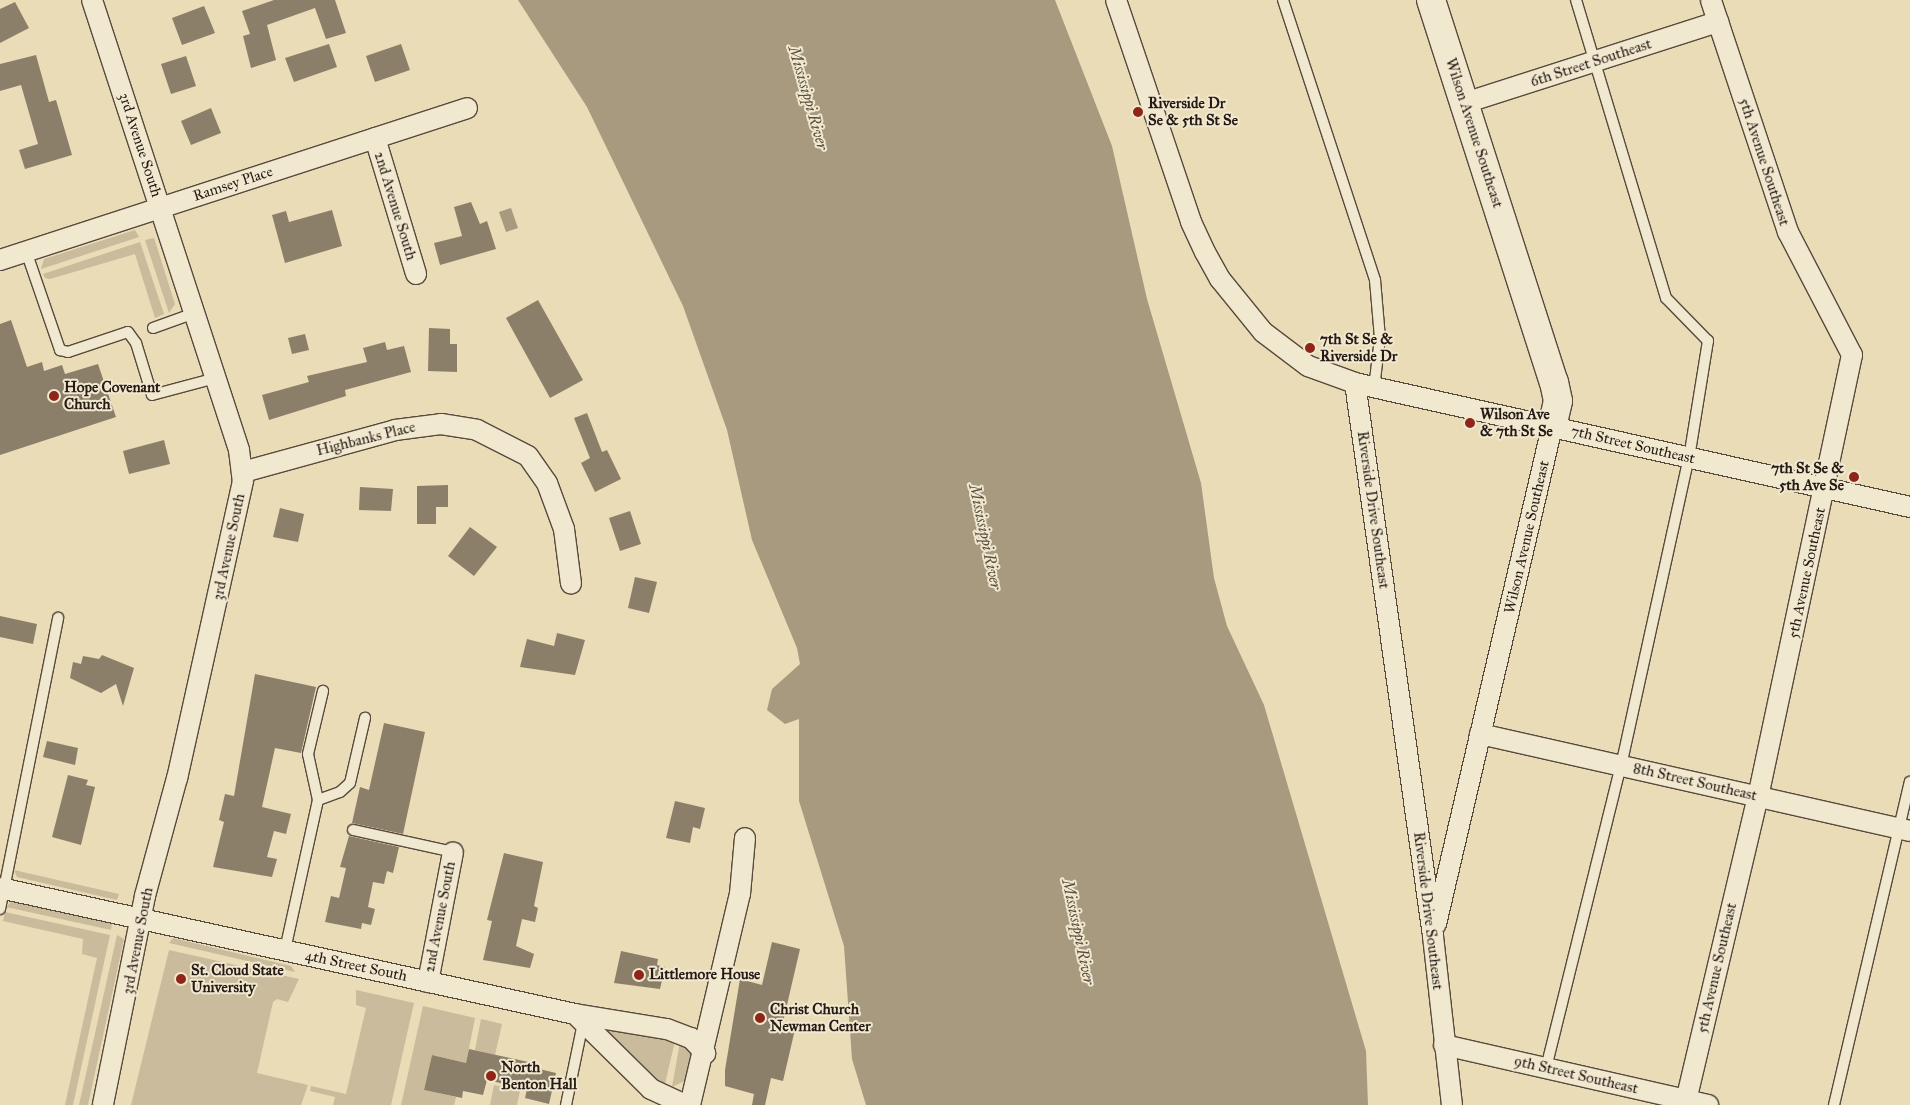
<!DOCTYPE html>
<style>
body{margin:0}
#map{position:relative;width:1910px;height:1105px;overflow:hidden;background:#eadcb6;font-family:"IM FELL Great Primer",serif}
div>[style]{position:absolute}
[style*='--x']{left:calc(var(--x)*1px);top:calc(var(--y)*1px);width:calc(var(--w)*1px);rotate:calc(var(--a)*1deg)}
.green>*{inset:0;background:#c9bb9b}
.water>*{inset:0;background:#a79a7f}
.building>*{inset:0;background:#8c7f69}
.roads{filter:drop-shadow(1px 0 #574a3d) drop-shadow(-1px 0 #574a3d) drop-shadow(0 1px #574a3d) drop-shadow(0 -1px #574a3d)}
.lane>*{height:10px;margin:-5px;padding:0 5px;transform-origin:5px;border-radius:5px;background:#f1e8d0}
.street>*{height:20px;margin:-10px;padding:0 10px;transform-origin:10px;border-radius:10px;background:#f1e8d0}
.secondary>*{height:28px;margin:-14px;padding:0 14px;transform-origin:14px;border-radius:14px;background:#f1e8d0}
.dots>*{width:14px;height:14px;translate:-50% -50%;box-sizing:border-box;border:2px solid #f1e8d0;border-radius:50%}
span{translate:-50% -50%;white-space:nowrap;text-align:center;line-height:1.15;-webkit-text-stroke:4px #f1e8d0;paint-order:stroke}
.street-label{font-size:15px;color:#261a15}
.poi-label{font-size:15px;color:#261a15;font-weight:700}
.left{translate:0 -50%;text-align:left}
.right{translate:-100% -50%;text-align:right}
.water-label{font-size:16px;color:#5a4d3f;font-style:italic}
</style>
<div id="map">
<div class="green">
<i style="clip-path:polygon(135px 230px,139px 237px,41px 269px,44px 259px)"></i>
<i style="clip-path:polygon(154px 238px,175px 304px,169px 313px,145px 240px)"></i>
<i style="clip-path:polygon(140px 242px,164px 314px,155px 318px,135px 254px,50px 279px,45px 278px,43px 274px)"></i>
<i style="clip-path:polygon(14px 870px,119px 894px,117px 900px,17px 877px)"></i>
<i style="clip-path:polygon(12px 901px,112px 923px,111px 930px,6px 907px)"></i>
<i style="clip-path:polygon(5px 912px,110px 935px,73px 1105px,65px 1105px,97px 958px,82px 954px,83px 939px,3px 921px)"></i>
<i style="clip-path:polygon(117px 935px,124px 939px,88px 1105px,79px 1105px)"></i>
<i style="clip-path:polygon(173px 938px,291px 966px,295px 972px,169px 943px)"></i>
<i style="clip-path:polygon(169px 950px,299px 979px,288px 1002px,277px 999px,273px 1002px,257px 1073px,308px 1085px,301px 1105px,131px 1105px)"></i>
<i style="clip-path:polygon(356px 990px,414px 1003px,391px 1105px,333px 1105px,335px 1097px,310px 1091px,311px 1086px,346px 1094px,366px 1008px,356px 1005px)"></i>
<i style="clip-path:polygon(423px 1006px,475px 1018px,466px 1063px,432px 1055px,424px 1090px,456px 1097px,454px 1105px,401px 1105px)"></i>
<i style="clip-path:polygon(481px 1019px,502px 1024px,495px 1055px,475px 1050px)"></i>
<i style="clip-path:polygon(597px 1020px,675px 1041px,664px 1088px,596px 1024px)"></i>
<i style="clip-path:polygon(680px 1042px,694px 1052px,689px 1079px,672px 1087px)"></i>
<i style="clip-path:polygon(494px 1085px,520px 1091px,517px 1105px,490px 1105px)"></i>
</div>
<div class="water">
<i style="clip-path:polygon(518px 0,1055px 0,1112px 146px,1147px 299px,1201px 483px,1214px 578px,1227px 626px,1264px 705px,1366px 1051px,1368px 1105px,866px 1105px,852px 1059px,844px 946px,799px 801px,799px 719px,785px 724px,767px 710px,772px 689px,800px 664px,797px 648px,752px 540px,727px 430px,683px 306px,587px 107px)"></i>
<i style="clip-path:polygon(511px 208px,518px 228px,506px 232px,499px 212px)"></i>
</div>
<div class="building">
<i style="clip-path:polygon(274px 0,335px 0,346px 33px,326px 39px,315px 8px,267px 25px,276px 60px,251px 68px,243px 36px,250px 34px,242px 11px)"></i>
<i style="clip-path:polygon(15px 2px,29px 28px,0 43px,0 9px)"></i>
<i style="clip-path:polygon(204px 6px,215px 33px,182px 45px,172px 18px)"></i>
<i style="clip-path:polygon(329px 44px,337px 67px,294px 82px,285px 58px)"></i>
<i style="clip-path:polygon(401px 44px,410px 70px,375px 82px,366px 56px)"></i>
<i style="clip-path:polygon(36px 55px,49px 102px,56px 100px,72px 155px,25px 169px,19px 150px,38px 144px,21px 85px,0 91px,0 64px)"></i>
<i style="clip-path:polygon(186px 56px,196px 86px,171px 94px,161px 64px)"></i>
<i style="clip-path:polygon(211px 108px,221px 133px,191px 145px,181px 121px)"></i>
<i style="clip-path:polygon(471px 202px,480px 224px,487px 221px,496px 249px,440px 265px,434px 243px,462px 236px,454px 207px)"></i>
<i style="clip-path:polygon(332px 210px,342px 246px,285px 263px,272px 215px,286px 211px,289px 222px)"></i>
<i style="clip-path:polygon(538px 300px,583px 380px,550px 398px,506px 318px)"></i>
<i style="clip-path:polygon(11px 320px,27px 367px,42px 362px,44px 371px,62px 365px,65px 374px,98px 364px,116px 417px,0 455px,0 324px)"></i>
<i style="clip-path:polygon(429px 328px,450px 329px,450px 344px,457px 344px,457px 372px,428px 371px)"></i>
<i style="clip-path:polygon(305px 334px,309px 350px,292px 354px,288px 338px)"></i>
<i style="clip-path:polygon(385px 342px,387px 350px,404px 346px,411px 372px,345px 390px,346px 396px,269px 420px,262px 395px,309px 382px,307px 376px,367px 362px,363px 348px)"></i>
<i style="clip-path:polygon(587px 413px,602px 452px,607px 450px,621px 479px,595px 492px,581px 463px,590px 458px,574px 418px)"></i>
<i style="clip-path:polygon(164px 440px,170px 464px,129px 474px,123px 451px)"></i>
<i style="clip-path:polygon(448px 485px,448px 507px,436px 507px,436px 524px,417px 524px,417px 486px)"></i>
<i style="clip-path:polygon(360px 487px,393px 489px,391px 511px,359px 510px)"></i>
<i style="clip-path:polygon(280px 508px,304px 514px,298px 542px,273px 537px)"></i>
<i style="clip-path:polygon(630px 511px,641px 544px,620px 551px,609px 518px)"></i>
<i style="clip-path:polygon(470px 527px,497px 547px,474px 576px,448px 556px)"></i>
<i style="clip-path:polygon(635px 577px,657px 582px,649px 613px,628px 608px)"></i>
<i style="clip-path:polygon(0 616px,37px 624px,33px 644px,0 637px)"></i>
<i style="clip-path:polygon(557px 633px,585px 640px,575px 675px,520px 667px,527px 639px,554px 646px)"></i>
<i style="clip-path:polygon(102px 655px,134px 668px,123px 706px,116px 684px,101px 693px,70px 678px,73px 662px,81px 664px,83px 656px,99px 659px)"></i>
<i style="clip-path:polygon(255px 674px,316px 687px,301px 753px,275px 748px,262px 807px,291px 814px,286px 834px,274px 831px,267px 857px,277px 859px,272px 877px,213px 867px,224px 822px,219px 820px,225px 794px,234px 796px)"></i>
<i style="clip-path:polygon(384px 723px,425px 732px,403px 834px,352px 823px,360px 787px,369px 790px)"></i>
<i style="clip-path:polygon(47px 741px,78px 748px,75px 765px,43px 757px)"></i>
<i style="clip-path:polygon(68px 775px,88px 780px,86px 785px,95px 787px,81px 845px,52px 837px)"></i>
<i style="clip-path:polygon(675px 801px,705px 808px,700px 829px,693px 827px,690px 843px,666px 838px)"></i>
<i style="clip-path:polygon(349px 836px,399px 847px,393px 873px,387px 871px,384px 884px,373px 882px,368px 907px,375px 909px,371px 925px,362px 923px,361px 929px,325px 922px,331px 896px,339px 898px,346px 868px,340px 867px)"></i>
<i style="clip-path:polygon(504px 853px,543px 862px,534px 906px,538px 908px,535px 922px,522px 919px,516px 946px,534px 954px,530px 968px,483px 960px,492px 921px,487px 920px)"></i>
<i style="clip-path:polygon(772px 942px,800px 949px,783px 1022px,796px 1025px,783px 1081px,771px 1078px,765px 1105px,752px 1105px,754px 1094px,725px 1086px,725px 1070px,740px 979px,762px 985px)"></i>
<i style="clip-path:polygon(621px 951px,658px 959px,657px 965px,665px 967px,660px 989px,614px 983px)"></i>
<i style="clip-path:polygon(469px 1049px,533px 1063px,531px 1067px,556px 1073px,549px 1104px,525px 1098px,527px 1089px,487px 1080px,483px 1095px,463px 1091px,462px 1098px,424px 1090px,432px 1055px,466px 1063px)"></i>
</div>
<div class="roads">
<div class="lane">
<i style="--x:1283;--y:0;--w:295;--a:71.8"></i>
<i style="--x:1375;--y:280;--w:58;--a:85.1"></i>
<i style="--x:1380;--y:338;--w:50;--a:96.8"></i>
<i style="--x:26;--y:251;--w:105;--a:71"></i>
<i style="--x:60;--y:350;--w:8;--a:14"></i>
<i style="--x:68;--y:352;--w:63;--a:-18.4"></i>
<i style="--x:128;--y:332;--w:14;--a:54"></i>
<i style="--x:136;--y:343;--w:54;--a:72.9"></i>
<i style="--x:152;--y:395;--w:66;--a:-14.9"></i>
<i style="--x:153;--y:328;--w:45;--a:-19.7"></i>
<i style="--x:318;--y:800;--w:23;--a:-20"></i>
<i style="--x:340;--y:792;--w:13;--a:-42"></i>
<i style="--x:350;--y:783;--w:67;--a:-77"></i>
<i style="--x:353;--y:830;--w:102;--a:12.4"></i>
<i style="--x:0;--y:909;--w:297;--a:-78.7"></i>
<i style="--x:285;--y:950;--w:154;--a:-77.6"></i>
<i style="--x:318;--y:800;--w:47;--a:-102.3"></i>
<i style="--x:308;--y:754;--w:65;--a:-76.6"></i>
<i style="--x:1546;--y:1068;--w:311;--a:-76.1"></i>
<i style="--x:1621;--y:766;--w:315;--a:-77.6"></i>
<i style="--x:1689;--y:458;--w:119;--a:-80.8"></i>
<i style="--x:1708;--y:341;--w:60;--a:-134.3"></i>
<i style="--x:1666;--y:298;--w:311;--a:-106.8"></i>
<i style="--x:566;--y:1105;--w:84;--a:-78.3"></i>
<i style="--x:1834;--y:1105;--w:332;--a:-76.8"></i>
</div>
<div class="street">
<i style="--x:92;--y:0;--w:473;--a:71.9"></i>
<i style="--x:239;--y:450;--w:31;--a:83"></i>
<i style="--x:243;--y:481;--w:304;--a:102.5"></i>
<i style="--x:177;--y:778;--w:122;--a:105.2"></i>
<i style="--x:145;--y:896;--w:213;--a:101.4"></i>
<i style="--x:1116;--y:0;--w:234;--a:71.3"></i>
<i style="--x:1191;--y:222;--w:33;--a:65"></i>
<i style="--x:1205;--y:252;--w:31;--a:61"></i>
<i style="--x:1220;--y:279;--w:68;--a:50.9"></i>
<i style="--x:1263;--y:332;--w:56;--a:37.1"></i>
<i style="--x:1308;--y:366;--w:50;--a:19.9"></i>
<i style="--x:1355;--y:383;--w:569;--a:12.59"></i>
<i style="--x:1465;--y:103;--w:266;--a:-17.8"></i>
<i style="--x:375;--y:138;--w:142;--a:73.2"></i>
<i style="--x:0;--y:260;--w:491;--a:-18"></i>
<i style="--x:1355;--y:383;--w:558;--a:81.97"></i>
<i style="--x:1433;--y:936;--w:170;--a:83.6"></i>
<i style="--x:243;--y:472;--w:158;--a:-15.4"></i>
<i style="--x:395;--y:430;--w:46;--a:-7.4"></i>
<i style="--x:441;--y:424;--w:36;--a:9"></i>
<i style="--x:477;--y:430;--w:57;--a:27"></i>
<i style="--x:528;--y:456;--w:33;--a:55"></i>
<i style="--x:547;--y:483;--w:49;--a:69.7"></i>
<i style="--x:564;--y:529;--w:55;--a:82.7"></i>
<i style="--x:1480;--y:734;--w:441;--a:12.7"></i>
<i style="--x:0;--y:888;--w:589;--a:12.36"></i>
<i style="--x:575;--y:1014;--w:93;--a:9.3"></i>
<i style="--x:667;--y:1029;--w:26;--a:21"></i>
<i style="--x:691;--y:1038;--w:21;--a:47"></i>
<i style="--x:1436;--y:924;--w:510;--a:-76.86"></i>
<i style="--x:428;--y:982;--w:132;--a:-79.1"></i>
<i style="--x:575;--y:1014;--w:107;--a:44.6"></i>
<i style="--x:651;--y:1089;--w:38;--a:25"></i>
<i style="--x:1444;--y:1045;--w:271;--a:12.8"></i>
<i style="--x:690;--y:1105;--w:217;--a:-76.7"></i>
<i style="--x:740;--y:894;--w:56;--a:-84.9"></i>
<i style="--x:1685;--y:1105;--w:317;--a:-76.7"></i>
<i style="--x:1758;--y:797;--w:452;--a:-78"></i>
<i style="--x:1852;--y:355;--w:139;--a:-117.5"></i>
<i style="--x:1788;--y:232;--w:244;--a:-108.4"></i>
</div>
<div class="secondary">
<i style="--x:1431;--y:0;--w:401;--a:72.2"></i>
<i style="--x:1554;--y:382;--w:19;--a:78"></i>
<i style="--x:1558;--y:401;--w:27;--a:103"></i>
</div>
</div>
<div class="dots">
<i style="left:1138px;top:112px;background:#8f2418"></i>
<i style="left:1310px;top:348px;background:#8f2418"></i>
<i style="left:54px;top:396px;background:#8f2418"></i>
<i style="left:1470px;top:423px;background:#8f2418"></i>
<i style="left:1854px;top:477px;background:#8f2418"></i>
<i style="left:639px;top:975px;background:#8f2418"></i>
<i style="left:181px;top:979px;background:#8f2418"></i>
<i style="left:760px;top:1018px;background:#8f2418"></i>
<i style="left:491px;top:1076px;background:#8f2418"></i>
</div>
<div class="street-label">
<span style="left:1591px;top:63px;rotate:-18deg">6th Street Southeast</span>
<span style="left:1474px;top:133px;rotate:72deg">Wilson Avenue Southeast</span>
<span style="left:140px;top:145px;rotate:72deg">3rd Avenue South</span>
<span style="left:1764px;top:162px;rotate:72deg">5th Avenue Southeast</span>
<span style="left:233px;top:184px;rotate:-18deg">Ramsey Place</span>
<span style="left:395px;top:206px;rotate:73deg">2nd Avenue South</span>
<span style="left:366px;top:439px;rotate:-14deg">Highbanks Place</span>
<span style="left:1633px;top:445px;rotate:13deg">7th Street Southeast</span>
<span style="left:1373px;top:510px;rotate:82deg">Riverside Drive Southeast</span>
<span style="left:1527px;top:537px;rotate:-77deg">Wilson Avenue Southeast</span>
<span style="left:229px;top:547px;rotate:-78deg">3rd Avenue South</span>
<span style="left:1807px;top:573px;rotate:-78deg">5th Avenue Southeast</span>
<span style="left:1695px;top:782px;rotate:13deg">8th Street Southeast</span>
<span style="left:1428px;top:911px;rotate:83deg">Riverside Drive Southeast</span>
<span style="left:440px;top:917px;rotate:-79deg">2nd Avenue South</span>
<span style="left:138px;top:941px;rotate:-79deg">3rd Avenue South</span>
<span style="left:356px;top:966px;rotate:12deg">4th Street South</span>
<span style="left:1717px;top:968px;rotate:-77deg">5th Avenue Southeast</span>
<span style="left:1576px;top:1075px;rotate:13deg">9th Street Southeast</span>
</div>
<div class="poi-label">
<span class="left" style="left:1148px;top:112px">Riverside Dr<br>Se &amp; 5th St Se</span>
<span class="left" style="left:1320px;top:348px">7th St Se &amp;<br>Riverside Dr</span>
<span class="left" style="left:64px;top:396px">Hope Covenant<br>Church</span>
<span class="left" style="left:1480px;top:423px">Wilson Ave<br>&amp; 7th St Se</span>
<span class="right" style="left:1844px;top:477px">7th St Se &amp;<br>5th Ave Se</span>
<span class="left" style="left:191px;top:979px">St. Cloud State<br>University</span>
<span class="left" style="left:649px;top:975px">Littlemore House</span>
<span class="left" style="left:770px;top:1018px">Christ Church<br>Newman Center</span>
<span class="left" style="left:501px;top:1076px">North<br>Benton Hall</span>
</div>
<div class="water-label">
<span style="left:808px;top:98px;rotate:74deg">Mississippi River</span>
<span style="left:985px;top:537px;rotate:78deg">Mississippi River</span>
<span style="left:1078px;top:932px;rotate:78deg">Mississippi River</span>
</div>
</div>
